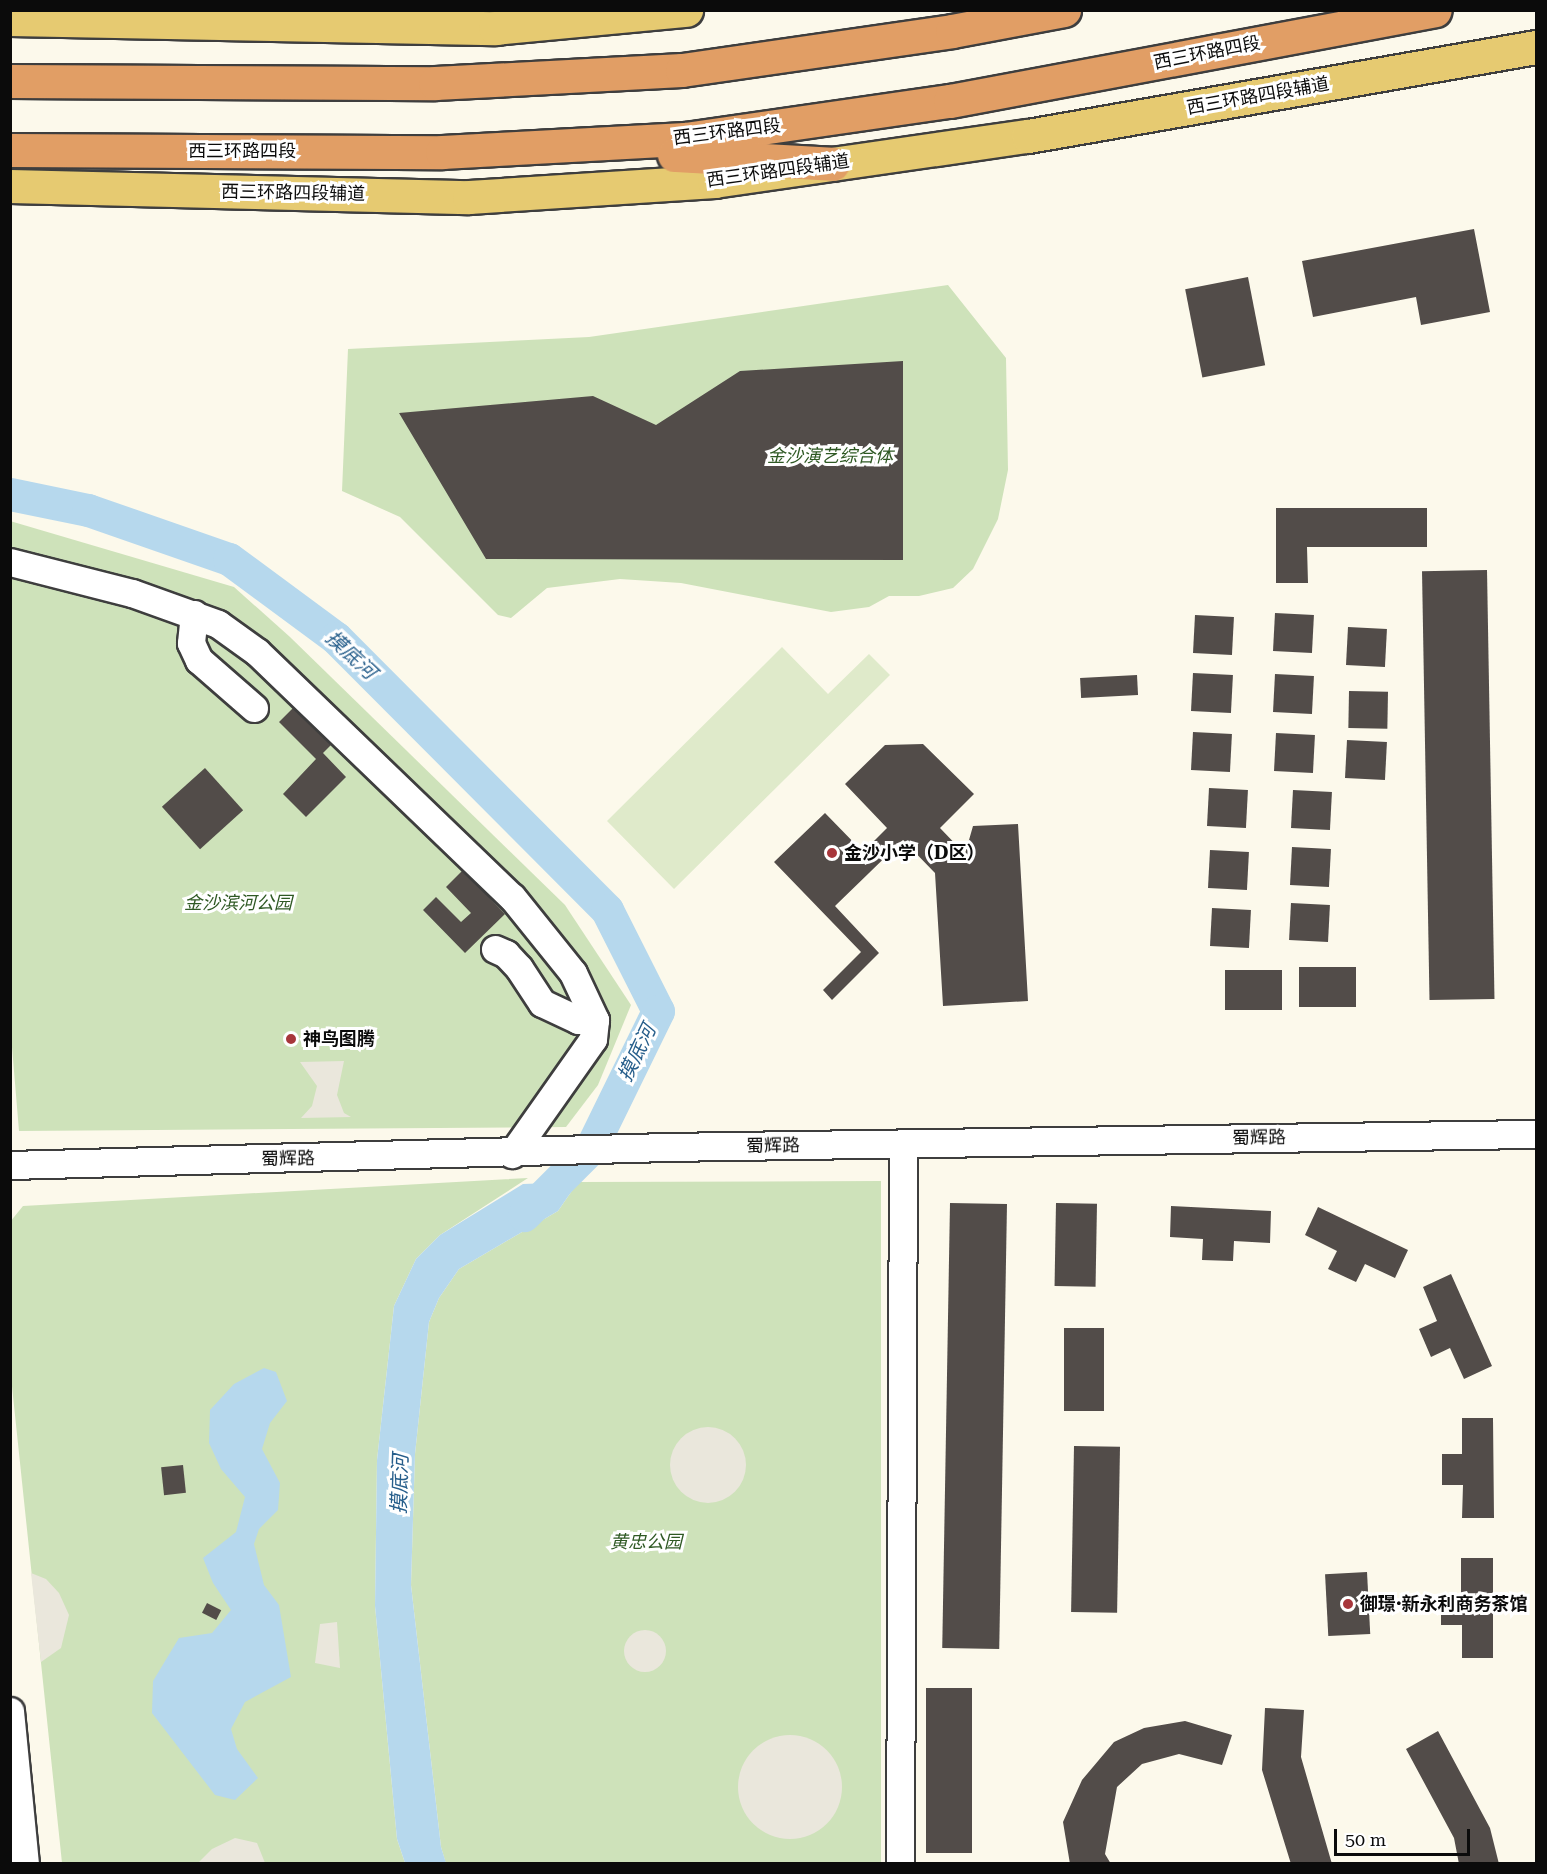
<!DOCTYPE html>
<meta charset="utf-8">
<style>
body{margin:0}
#map{position:relative;width:1547px;height:1874px;overflow:hidden;background:#fcf9eb;font-family:"Roboto Serif","Noto Sans SC",serif}
div>[style]{position:absolute}
[style*='--x']{left:calc(var(--x)*1px);top:calc(var(--y)*1px);width:calc(var(--w)*1px);rotate:calc(var(--a)*1deg)}
.green>*{inset:0;background:#cee2ba}
.pitch>*{inset:0;background:#dfeaca}
.plaza>*{inset:0;background:#eae7dc}
.round{border-radius:50%}
.water>*{inset:0;background:#b6d8ed}
.river>*{height:33px;margin:-16.5px;padding:0 16.5px;transform-origin:16.5px;border-radius:16.5px;background:#b6d8ed}
.building>*{inset:0;background:#524c49;transform-origin:0 0}
.roads{filter:drop-shadow(2px 0 #3e3e3e) drop-shadow(-2px 0 #3e3e3e) drop-shadow(0 2px #3e3e3e) drop-shadow(0 -2px #3e3e3e)}
.minor>*{height:27px;margin:-13.5px;padding:0 13.5px;transform-origin:13.5px;border-radius:13.5px;background:#fff}
.major>*{height:33px;margin:-16.5px;padding:0 16.5px;transform-origin:16.5px;border-radius:16.5px;background:#e6ca71}
.highway>*{height:33px;margin:-16.5px;padding:0 16.5px;transform-origin:16.5px;border-radius:16.5px;background:#e19e65}
.dots>*{width:16px;height:16px;translate:-50% -50%;box-sizing:border-box;border:3px solid #fff;border-radius:50%}
span{translate:-50% -50%;white-space:nowrap;text-align:center;line-height:1.15;-webkit-text-stroke:6px #fff;paint-order:stroke}
.street-label{font-size:18px;color:#0b0b0b}
.park-label{font-size:18px;color:#2f5924;font-style:italic}
.poi-label{font-size:18px;color:#0b0b0b;font-weight:700}
.left{translate:0 -50%;text-align:left}
.water-label{font-size:20px;color:#265e8b;font-style:italic}
.frame{position:absolute;inset:0;border:12px solid #0b0b0b;pointer-events:none}
.scale{position:absolute;left:1334px;top:1829px;width:136px;height:27px;box-sizing:border-box;border:3px solid #0b0b0b;border-top:0;padding-left:8px;font-size:18px;line-height:21px;white-space:nowrap;color:#0b0b0b;-webkit-text-stroke:4px #fff;paint-order:stroke}
</style>
<div id="map">
<div class="green">
<div style="clip-path:polygon(948px 285px,1006px 358px,1008px 470px,998px 519px,973px 569px,953px 588px,919px 596px,889px 596px,869px 607px,831px 612px,681px 583px,620px 579px,547px 588px,511px 618px,498px 615px,400px 517px,342px 491px,348px 349px,589px 337px)"></div>
<div style="clip-path:polygon(10px 521px,234px 587px,290px 637px,565px 905px,631px 1005px,598px 1085px,566px 1127px,19px 1131px,10px 1023px)"></div>
<div style="clip-path:polygon(528px 1178px,440px 1235px,416px 1259px,394px 1306px,377px 1460px,375px 1606px,397px 1839px,405px 1863px,62px 1863px,11px 1377px,10px 1222px,23px 1206px)"></div>
<div style="clip-path:polygon(881px 1181px,881px 1863px,446px 1864px,441px 1847px,411px 1585px,415px 1454px,429px 1322px,439px 1298px,459px 1269px,558px 1211px,578px 1182px)"></div>
</div>
<div class="pitch">
<div style="clip-path:polygon(782px 647px,828px 694px,869px 654px,890px 675px,674px 889px,607px 821px)"></div>
</div>
<div class="plaza">
<div style="clip-path:polygon(344px 1061px,337px 1095px,344px 1113px,351px 1117px,301px 1118px,312px 1106px,317px 1086px,300px 1062px)"></div>
<div class="round" style="left:670px;top:1427px;width:76px;height:76px"></div>
<div style="clip-path:polygon(31px 1573px,46px 1579px,59px 1593px,69px 1615px,61px 1648px,41px 1662px)"></div>
<div style="clip-path:polygon(337px 1622px,340px 1668px,315px 1663px,320px 1624px)"></div>
<div class="round" style="left:624px;top:1630px;width:42px;height:42px"></div>
<div class="round" style="left:738px;top:1735px;width:104px;height:104px"></div>
<div style="clip-path:polygon(235px 1838px,257px 1843px,265px 1863px,198px 1863px,212px 1849px)"></div>
</div>
<div class="water">
<div style="clip-path:polygon(578px 1182px,558px 1211px,459px 1269px,439px 1298px,429px 1322px,415px 1454px,411px 1585px,441px 1847px,446px 1863px,405px 1863px,397px 1839px,375px 1606px,377px 1460px,394px 1306px,416px 1259px,440px 1235px,523px 1184px)"></div>
<div style="clip-path:polygon(264px 1368px,276px 1372px,287px 1401px,270px 1423px,262px 1449px,280px 1483px,278px 1510px,259px 1529px,254px 1544px,264px 1585px,279px 1605px,291px 1677px,245px 1702px,231px 1729px,237px 1749px,258px 1778px,235px 1800px,215px 1795px,152px 1713px,153px 1681px,179px 1638px,212px 1633px,231px 1610px,213px 1583px,203px 1558px,236px 1532px,245px 1497px,221px 1469px,209px 1443px,210px 1410px,234px 1384px)"></div>
</div>
<div class="river">
<div style="--x:10;--y:494;--w:80;--a:11.6"></div>
<div style="--x:88;--y:510;--w:149;--a:19.2"></div>
<div style="--x:229;--y:559;--w:133;--a:36.4"></div>
<div style="--x:336;--y:638;--w:384;--a:45.1"></div>
<div style="--x:607;--y:910;--w:113;--a:63.2"></div>
<div style="--x:658;--y:1011;--w:153;--a:116.1"></div>
<div style="--x:591;--y:1148;--w:95;--a:135"></div>
</div>
<div class="building">
<div style="clip-path:polygon(1474px 229px,1490px 312px,1421px 325px,1416px 297px,1313px 317px,1302px 261px)"></div>
<div style="left:1248px;top:277px;width:90px;height:64px;rotate:79deg"></div>
<div style="clip-path:polygon(903px 361px,903px 560px,486px 559px,399px 413px,593px 396px,656px 425px,740px 371px)"></div>
<div style="clip-path:polygon(1276px 508px,1427px 508px,1427px 547px,1307px 547px,1308px 583px,1276px 583px)"></div>
<div style="left:1487px;top:570px;width:429px;height:65px;rotate:89deg"></div>
<div style="left:1275px;top:613px;width:39px;height:38px;rotate:3deg"></div>
<div style="left:1195px;top:615px;width:39px;height:38px;rotate:3deg"></div>
<div style="left:1348px;top:627px;width:39px;height:38px;rotate:3deg"></div>
<div style="left:1193px;top:673px;width:40px;height:38px;rotate:3deg"></div>
<div style="left:1275px;top:674px;width:39px;height:38px;rotate:3deg"></div>
<div style="left:1137px;top:675px;width:20px;height:57px;rotate:87deg"></div>
<div style="left:1349px;top:691px;width:39px;height:37px;rotate:1deg"></div>
<div style="clip-path:polygon(293px 708px,331px 745px,323px 753px,346px 777px,306px 817px,283px 794px,316px 759px,279px 722px)"></div>
<div style="left:1193px;top:732px;width:39px;height:38px;rotate:3deg"></div>
<div style="left:1276px;top:733px;width:39px;height:38px;rotate:3deg"></div>
<div style="left:1347px;top:740px;width:40px;height:38px;rotate:3deg"></div>
<div style="clip-path:polygon(923px 744px,974px 794px,940px 828px,965px 854px,973px 826px,1018px 824px,1028px 1001px,943px 1006px,935px 873px,903px 840px,835px 906px,879px 953px,832px 1000px,823px 990px,861px 952px,774px 862px,825px 813px,863px 852px,887px 828px,845px 784px,885px 745px)"></div>
<div style="left:205px;top:768px;width:57px;height:58px;rotate:48deg"></div>
<div style="left:1209px;top:788px;width:39px;height:38px;rotate:3deg"></div>
<div style="left:1293px;top:790px;width:39px;height:38px;rotate:3deg"></div>
<div style="left:1292px;top:847px;width:39px;height:38px;rotate:3deg"></div>
<div style="left:1210px;top:850px;width:39px;height:38px;rotate:3deg"></div>
<div style="clip-path:polygon(463px 870px,505px 914px,465px 953px,423px 910px,436px 897px,461px 922px,471px 913px,446px 887px)"></div>
<div style="left:1291px;top:903px;width:39px;height:37px;rotate:3deg"></div>
<div style="left:1212px;top:908px;width:39px;height:38px;rotate:3deg"></div>
<div style="left:1299px;top:967px;width:57px;height:40px"></div>
<div style="left:1225px;top:970px;width:57px;height:40px"></div>
<div style="left:950px;top:1203px;width:57px;height:445px;rotate:1deg"></div>
<div style="left:1056px;top:1203px;width:41px;height:83px;rotate:1deg"></div>
<div style="clip-path:polygon(1171px 1206px,1271px 1211px,1270px 1243px,1234px 1241px,1233px 1261px,1202px 1260px,1203px 1239px,1170px 1237px)"></div>
<div style="clip-path:polygon(1318px 1207px,1408px 1250px,1395px 1278px,1365px 1264px,1356px 1282px,1328px 1269px,1337px 1251px,1305px 1235px)"></div>
<div style="clip-path:polygon(1451px 1274px,1492px 1366px,1464px 1379px,1450px 1348px,1431px 1357px,1419px 1329px,1437px 1321px,1423px 1287px)"></div>
<div style="left:1064px;top:1328px;width:40px;height:83px"></div>
<div style="clip-path:polygon(1462px 1418px,1493px 1418px,1494px 1518px,1462px 1518px,1463px 1485px,1442px 1485px,1442px 1454px,1462px 1454px)"></div>
<div style="left:1074px;top:1446px;width:46px;height:166px;rotate:1deg"></div>
<div style="left:183px;top:1465px;width:28px;height:22px;rotate:84deg"></div>
<div style="clip-path:polygon(1461px 1558px,1493px 1558px,1493px 1658px,1462px 1658px,1462px 1625px,1441px 1625px,1441px 1594px,1461px 1594px)"></div>
<div style="left:1367px;top:1572px;width:62px;height:42px;rotate:87deg"></div>
<div style="left:207px;top:1603px;width:16px;height:11px;rotate:27deg"></div>
<div style="left:926px;top:1688px;width:46px;height:165px"></div>
<div style="clip-path:polygon(1265px 1708px,1304px 1710px,1301px 1757px,1332px 1864px,1291px 1864px,1262px 1770px)"></div>
<div style="clip-path:polygon(1185px 1721px,1232px 1735px,1222px 1765px,1179px 1754px,1142px 1764px,1117px 1787px,1105px 1854px,1111px 1864px,1070px 1864px,1063px 1822px,1082px 1780px,1114px 1742px,1144px 1728px)"></div>
<div style="clip-path:polygon(1438px 1731px,1490px 1828px,1499px 1864px,1459px 1864px,1454px 1838px,1406px 1749px)"></div>
</div>
<div class="roads">
<div class="minor">
<div style="--x:10;--y:562;--w:126;--a:14.3"></div>
<div style="--x:132;--y:593;--w:91;--a:19.8"></div>
<div style="--x:218;--y:624;--w:48;--a:35.7"></div>
<div style="--x:257;--y:652;--w:354;--a:43.9"></div>
<div style="--x:512;--y:897;--w:97;--a:51.2"></div>
<div style="--x:573;--y:973;--w:52;--a:64.9"></div>
<div style="--x:595;--y:1020;--w:19;--a:96"></div>
<div style="--x:593;--y:1039;--w:141;--a:125.2"></div>
<div style="--x:194;--y:614;--w:29;--a:96"></div>
<div style="--x:191;--y:643;--w:19;--a:65"></div>
<div style="--x:199;--y:660;--w:73;--a:41.1"></div>
<div style="--x:495;--y:949;--w:12;--a:24"></div>
<div style="--x:506;--y:954;--w:19;--a:47"></div>
<div style="--x:519;--y:968;--w:42;--a:56.7"></div>
<div style="--x:542;--y:1003;--w:40;--a:25"></div>
<div style="--x:578;--y:1020;--w:17;--a:0"></div>
<div style="--x:10;--y:1165;--w:655;--a:-1.57"></div>
<div style="--x:665;--y:1147;--w:871;--a:-0.86"></div>
<div style="--x:10;--y:1711;--w:154;--a:84.4"></div>
<div style="--x:900;--y:1864;--w:721;--a:-89.76"></div>
</div>
<div class="major">
<div style="--x:10;--y:19;--w:485;--a:1.1"></div>
<div style="--x:495;--y:28;--w:192;--a:-5.4"></div>
<div style="--x:10;--y:186;--w:459;--a:1.4"></div>
<div style="--x:469;--y:197;--w:246;--a:-3.7"></div>
<div style="--x:714;--y:181;--w:317;--a:-8.2"></div>
<div style="--x:1028;--y:136;--w:516;--a:-9.94"></div>
</div>
<div class="highway">
<div style="--x:10;--y:81;--w:425;--a:0.3"></div>
<div style="--x:435;--y:83;--w:247;--a:-3"></div>
<div style="--x:682;--y:70;--w:273;--a:-8.2"></div>
<div style="--x:952;--y:31;--w:114;--a:-10.6"></div>
<div style="--x:10;--y:150;--w:432;--a:0.3"></div>
<div style="--x:442;--y:152;--w:243;--a:-3.1"></div>
<div style="--x:685;--y:139;--w:268;--a:-8.2"></div>
<div style="--x:950;--y:101;--w:493;--a:-10.6"></div>
<div style="--x:674;--y:155;--w:159;--a:3.2"></div>
</div>
</div>
<div class="dots">
<div style="left:832px;top:853px;background:#a7363b"></div>
<div style="left:291px;top:1039px;background:#a7363b"></div>
<div style="left:1348px;top:1604px;background:#a7363b"></div>
</div>
<div class="street-label">
<span style="left:1207px;top:53px;rotate:-11deg">西三环路四段</span>
<span style="left:1258px;top:96px;rotate:-10deg">西三环路四段辅道</span>
<span style="left:727px;top:132px;rotate:-7deg">西三环路四段</span>
<span style="left:242px;top:151px">西三环路四段</span>
<span style="left:778px;top:171px;rotate:-8deg">西三环路四段辅道</span>
<span style="left:293px;top:193px;rotate:1deg">西三环路四段辅道</span>
<span style="left:1259px;top:1138px;rotate:-1deg">蜀辉路</span>
<span style="left:773px;top:1146px;rotate:-1deg">蜀辉路</span>
<span style="left:288px;top:1159px;rotate:-1deg">蜀辉路</span>
</div>
<div class="park-label">
<span style="left:830px;top:456px">金沙演艺综合体</span>
<span style="left:238px;top:903px">金沙滨河公园</span>
<span style="left:646px;top:1542px">黄忠公园</span>
</div>
<div class="poi-label">
<span class="left" style="left:844px;top:853px">金沙小学（D区）</span>
<span class="left" style="left:303px;top:1039px">神鸟图腾</span>
<span class="left" style="left:1360px;top:1604px">御璟·新永利商务茶馆</span>
</div>
<div class="water-label">
<span style="left:351px;top:655px;rotate:43deg">摸底河</span>
<span style="left:637px;top:1053px;rotate:-64deg">摸底河</span>
<span style="left:400px;top:1484px;rotate:-88deg">摸底河</span>
</div>
<div class="frame"></div>
<div class="scale">50 m</div>
</div>
